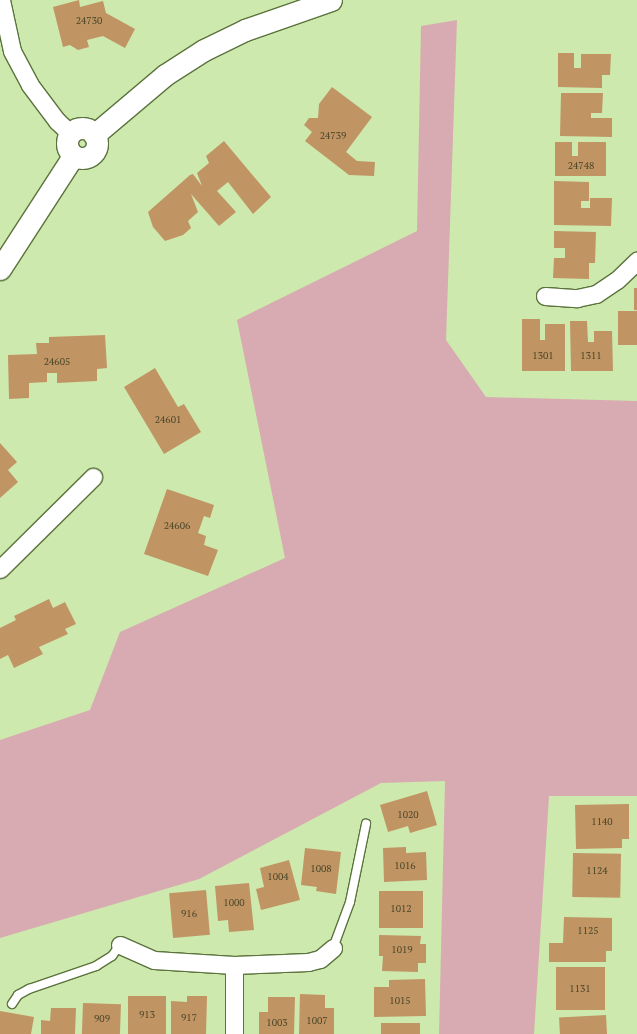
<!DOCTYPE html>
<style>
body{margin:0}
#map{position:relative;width:637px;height:1034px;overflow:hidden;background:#cde9ad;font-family:"PT Serif",serif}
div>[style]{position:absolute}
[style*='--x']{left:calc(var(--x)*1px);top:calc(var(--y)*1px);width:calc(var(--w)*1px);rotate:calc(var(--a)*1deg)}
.green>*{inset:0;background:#d8aab1}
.building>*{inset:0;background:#c19464;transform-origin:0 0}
.roads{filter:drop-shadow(1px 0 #5b733c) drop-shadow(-1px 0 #5b733c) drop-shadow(0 1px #5b733c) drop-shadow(0 -1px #5b733c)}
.service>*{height:8px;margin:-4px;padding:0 4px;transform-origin:4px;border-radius:4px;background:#fff}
.minor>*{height:17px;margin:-8.5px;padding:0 8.5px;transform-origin:8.5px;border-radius:8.5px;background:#fff}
.tertiary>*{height:21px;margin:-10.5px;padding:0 10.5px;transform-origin:10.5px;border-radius:10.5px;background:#fff}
.tertiary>.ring{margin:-10.5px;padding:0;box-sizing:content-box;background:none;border:21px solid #fff;border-radius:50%}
span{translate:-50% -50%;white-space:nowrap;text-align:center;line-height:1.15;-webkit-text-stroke:3.5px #cde9ad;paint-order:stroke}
.number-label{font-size:10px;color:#4a4629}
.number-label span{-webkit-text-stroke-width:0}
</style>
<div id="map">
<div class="green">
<div style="clip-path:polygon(457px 20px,446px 340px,486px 397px,637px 401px,637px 796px,549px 796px,534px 1034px,439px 1034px,445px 781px,381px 783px,199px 879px,0 938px,0 740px,90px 710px,120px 632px,285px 558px,237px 320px,417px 231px,421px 26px)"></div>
</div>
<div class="building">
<div style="clip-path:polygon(79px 0,80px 7px,103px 1px,106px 13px,135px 29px,125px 48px,103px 36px,87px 40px,89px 47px,78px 50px,70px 45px,63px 47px,53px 7px)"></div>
<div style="clip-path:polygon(558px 53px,574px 53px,574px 68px,581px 68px,581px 54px,611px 54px,610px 75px,602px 75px,602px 88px,558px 87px)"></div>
<div style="clip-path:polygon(332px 87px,372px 117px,346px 152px,357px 161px,375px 162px,374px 176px,349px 175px,305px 141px,312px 132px,304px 125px,309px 118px,318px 118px,319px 104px)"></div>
<div style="clip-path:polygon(561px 93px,603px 93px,602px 113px,591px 113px,591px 118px,612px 118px,612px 137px,560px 136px)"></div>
<div style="clip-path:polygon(224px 141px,271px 197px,253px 214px,228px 182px,217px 191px,236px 212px,219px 226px,191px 194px,198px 212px,188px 221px,191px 228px,183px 235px,165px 241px,153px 227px,148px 212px,190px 175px,193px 174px,202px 186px,197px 173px,209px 163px,206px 156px)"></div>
<div style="clip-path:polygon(555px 142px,572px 142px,572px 156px,578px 156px,578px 142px,606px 142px,606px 176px,555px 176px)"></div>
<div style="clip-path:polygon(554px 181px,589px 182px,589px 201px,581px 201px,581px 208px,590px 208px,590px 198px,612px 198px,611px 226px,554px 225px)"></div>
<div style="clip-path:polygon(554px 231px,596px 232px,595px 263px,589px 263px,589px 279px,553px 278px,554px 258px,565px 258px,565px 248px,554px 248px)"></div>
<div style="left:634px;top:288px;width:3px;height:22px"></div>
<div style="left:637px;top:311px;width:34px;height:19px;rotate:90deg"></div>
<div style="clip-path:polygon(522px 319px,540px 319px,540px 340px,545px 340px,545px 324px,565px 324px,565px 371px,522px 371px)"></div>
<div style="clip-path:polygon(570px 321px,587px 321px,588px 342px,594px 342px,594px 331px,612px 331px,613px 371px,571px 371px)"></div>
<div style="clip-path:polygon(105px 335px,107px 368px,97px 369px,97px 381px,57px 383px,57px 373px,47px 373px,47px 382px,29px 383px,29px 398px,9px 399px,8px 355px,37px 354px,36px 343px,49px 343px,49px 337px)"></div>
<div style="clip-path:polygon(155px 368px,178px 407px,184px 404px,201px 432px,164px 454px,124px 387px)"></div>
<div style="clip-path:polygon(0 443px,17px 462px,8px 470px,18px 482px,0 498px)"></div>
<div style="clip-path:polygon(167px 489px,214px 505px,210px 518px,204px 516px,198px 533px,206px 536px,204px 545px,218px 550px,208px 576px,144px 554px)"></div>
<div style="clip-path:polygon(49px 599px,53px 608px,65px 602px,76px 624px,65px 629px,68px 634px,39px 647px,43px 654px,14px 668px,8px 655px,0 659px,0 628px,16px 620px,14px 616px)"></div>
<div style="clip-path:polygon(427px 791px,437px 825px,410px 833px,408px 826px,388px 832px,380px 805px)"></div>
<div style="clip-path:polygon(629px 804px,629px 839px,622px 839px,622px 848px,576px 849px,575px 805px)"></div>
<div style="clip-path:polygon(406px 847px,406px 853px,426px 852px,427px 880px,384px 882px,383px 848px)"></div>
<div style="clip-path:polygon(305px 848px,341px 852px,336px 894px,316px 891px,317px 887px,301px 885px)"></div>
<div style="left:573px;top:853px;width:48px;height:44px;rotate:1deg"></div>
<div style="clip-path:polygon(289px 860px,300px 900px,261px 910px,256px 889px,264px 887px,260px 868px)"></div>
<div style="clip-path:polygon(249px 883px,254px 930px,229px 932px,228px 920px,218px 921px,215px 886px)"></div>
<div style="left:206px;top:890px;width:45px;height:37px;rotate:85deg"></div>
<div style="left:379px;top:891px;width:44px;height:37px"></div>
<div style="clip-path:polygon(564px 917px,612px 918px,612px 951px,606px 951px,606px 962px,549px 962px,549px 943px,563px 943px)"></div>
<div style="clip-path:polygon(379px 935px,421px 936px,420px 944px,426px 944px,426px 963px,418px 963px,418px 972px,382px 971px,383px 956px,379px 956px)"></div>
<div style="left:556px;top:967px;width:49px;height:43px"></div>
<div style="clip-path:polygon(425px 979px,426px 1016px,374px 1017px,374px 987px,389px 987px,389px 980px)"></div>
<div style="clip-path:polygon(300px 994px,325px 995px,325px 1008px,334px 1008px,334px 1034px,299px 1034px)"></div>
<div style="left:128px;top:996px;width:38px;height:38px"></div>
<div style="clip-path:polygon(187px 996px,207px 996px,206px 1034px,171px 1034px,171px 1001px,187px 1002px)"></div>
<div style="clip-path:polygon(268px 997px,295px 997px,294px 1034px,259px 1034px,259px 1012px,268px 1012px)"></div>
<div style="left:83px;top:1003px;width:38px;height:31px;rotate:2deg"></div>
<div style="clip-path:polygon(51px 1008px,76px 1008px,75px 1034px,41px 1034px,41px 1020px,50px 1021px)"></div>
<div style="clip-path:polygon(0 1011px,34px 1017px,31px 1034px,0 1034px)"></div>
<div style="left:606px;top:1015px;width:19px;height:47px;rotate:87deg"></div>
<div style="left:420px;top:1023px;width:11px;height:39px;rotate:90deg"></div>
</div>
<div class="roads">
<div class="service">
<div style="--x:333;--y:948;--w:49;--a:-69.7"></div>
<div style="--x:350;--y:902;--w:80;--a:-78.4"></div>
<div style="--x:12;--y:1004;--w:11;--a:-56"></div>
<div style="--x:18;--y:995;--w:13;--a:-29"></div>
<div style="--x:29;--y:989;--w:71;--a:-18.9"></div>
<div style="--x:96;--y:966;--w:19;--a:-32"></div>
<div style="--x:112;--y:956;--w:14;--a:-54"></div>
</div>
<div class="minor">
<div style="--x:1;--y:0;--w:52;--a:77.8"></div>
<div style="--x:12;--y:51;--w:38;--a:62"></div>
<div style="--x:30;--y:85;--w:45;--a:53.1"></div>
<div style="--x:57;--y:121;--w:18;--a:43"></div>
<div style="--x:545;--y:296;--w:32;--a:4"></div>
<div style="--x:577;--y:298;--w:19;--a:-12"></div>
<div style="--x:596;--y:294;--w:25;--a:-34"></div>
<div style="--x:617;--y:280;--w:28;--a:-44"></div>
<div style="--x:0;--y:569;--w:131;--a:-44.7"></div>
<div style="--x:120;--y:945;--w:37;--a:24"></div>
<div style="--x:154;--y:960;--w:80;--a:3.6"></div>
<div style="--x:234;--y:965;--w:74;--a:-2.3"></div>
<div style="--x:308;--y:962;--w:12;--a:-14"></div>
<div style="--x:320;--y:959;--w:17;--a:-40"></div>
<div style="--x:234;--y:1034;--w:69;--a:-90"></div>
</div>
<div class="tertiary">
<div class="ring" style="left:67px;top:128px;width:9px;height:9px"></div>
<div style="--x:94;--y:135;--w:93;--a:-40.2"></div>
<div style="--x:165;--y:75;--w:46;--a:-32.7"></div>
<div style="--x:204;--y:50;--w:46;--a:-26"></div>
<div style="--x:245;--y:30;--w:91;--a:-19.2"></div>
<div style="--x:0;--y:269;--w:135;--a:-57.1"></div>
</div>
</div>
<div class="number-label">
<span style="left:89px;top:21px">24730</span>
<span style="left:333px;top:136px">24739</span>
<span style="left:581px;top:166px">24748</span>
<span style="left:543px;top:356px">1301</span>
<span style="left:591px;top:356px">1311</span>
<span style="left:57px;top:362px">24605</span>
<span style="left:168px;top:420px">24601</span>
<span style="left:177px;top:526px">24606</span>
<span style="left:408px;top:815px">1020</span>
<span style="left:602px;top:822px">1140</span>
<span style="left:405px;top:866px">1016</span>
<span style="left:321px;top:869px">1008</span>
<span style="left:597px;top:871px">1124</span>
<span style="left:278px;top:877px">1004</span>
<span style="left:234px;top:903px">1000</span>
<span style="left:401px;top:909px">1012</span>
<span style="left:189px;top:914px">916</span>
<span style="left:588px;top:931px">1125</span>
<span style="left:402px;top:950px">1019</span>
<span style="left:580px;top:989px">1131</span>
<span style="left:400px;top:1001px">1015</span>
<span style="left:147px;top:1015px">913</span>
<span style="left:189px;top:1018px">917</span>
<span style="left:102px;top:1019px">909</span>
<span style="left:317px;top:1021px">1007</span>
<span style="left:277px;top:1023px">1003</span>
</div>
</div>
